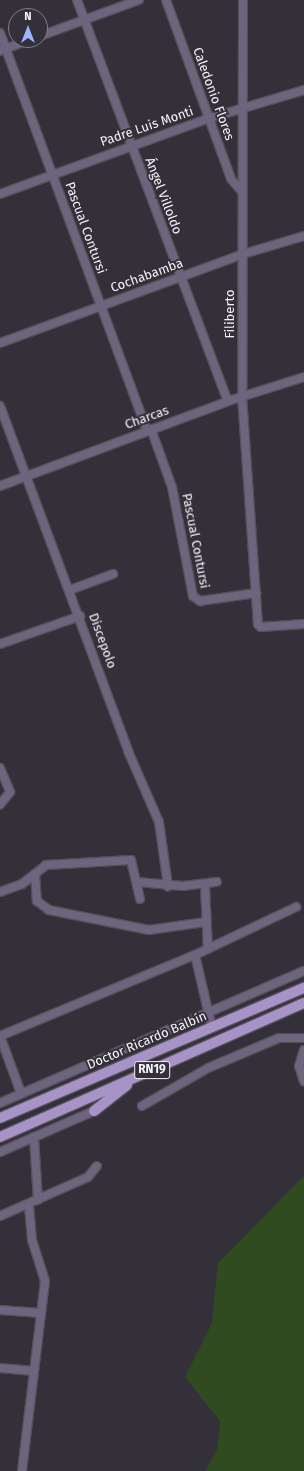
<!DOCTYPE html>
<meta charset="utf-8">
<style>
body{margin:0}
#map{position:relative;width:304px;height:1471px;overflow:hidden;background:#343039;font-family:"Fira Sans",sans-serif}
div>[style]{position:absolute}
[style*='--x']{left:calc(var(--x)*1px);top:calc(var(--y)*1px);width:calc(var(--w)*1px);rotate:calc(var(--a)*1deg)}
.green>*{inset:0;background:#314b21}
.roads{filter:drop-shadow(1px 0 #534f58) drop-shadow(-1px 0 #534f58) drop-shadow(0 1px #534f58) drop-shadow(0 -1px #534f58)}
.minor>*{height:8px;margin:-4px;padding:0 4px;transform-origin:4px;border-radius:4px;background:#6d647d}
.primary>*{height:10px;margin:-5px;padding:0 5px;transform-origin:5px;border-radius:5px;background:#a793c7}
span{translate:-50% -50%;white-space:nowrap;text-align:center;line-height:1.15;-webkit-text-stroke:4px #343039;paint-order:stroke}
.shield-label span{padding:1px 3px;background:#343039;border:1px solid;border-radius:3px;-webkit-text-stroke-width:0}
.shield-label{font-size:12px;color:#f5f2f9;font-weight:700}
.street-label{font-size:13px;color:#f5f2f9}
.north{position:absolute;left:8px;top:8px;width:40px;height:40px;box-sizing:border-box;background:#343039;border:1px solid #817e86;border-radius:50%;rotate:0deg;font-size:11px;font-weight:700;line-height:16px;text-align:center;color:#f5f2f9}
.north::after{content:'';display:block;margin:auto;width:14px;height:18px;background:#9eb4fd;clip-path:polygon(50% 0,100% 100%,50% 72%,0 100%)}
</style>
<div id="map">
<div class="green">
<div style="clip-path:polygon(304px 1176px,304px 1471px,205px 1471px,217px 1450px,220px 1421px,185px 1377px,212px 1323px,218px 1263px)"></div>
</div>
<div class="roads">
<div class="minor">
<div style="--x:77;--y:0;--w:428;--a:69.4"></div>
<div style="--x:166;--y:0;--w:190;--a:70"></div>
<div style="--x:231;--y:179;--w:18;--a:49"></div>
<div style="--x:243;--y:0;--w:396;--a:90.1"></div>
<div style="--x:242;--y:396;--w:229;--a:86"></div>
<div style="--x:258;--y:624;--w:4;--a:45"></div>
<div style="--x:261;--y:627;--w:43;--a:-4"></div>
<div style="--x:0;--y:33;--w:424;--a:69.7"></div>
<div style="--x:40;--y:36;--w:105;--a:-20"></div>
<div style="--x:0;--y:51;--w:31;--a:-21"></div>
<div style="--x:0;--y:194;--w:223;--a:-19.9"></div>
<div style="--x:210;--y:118;--w:98;--a:-16.6"></div>
<div style="--x:0;--y:343;--w:259;--a:-20.1"></div>
<div style="--x:243;--y:254;--w:64;--a:-16.4"></div>
<div style="--x:0;--y:406;--w:368;--a:69.6"></div>
<div style="--x:128;--y:751;--w:77;--a:66.4"></div>
<div style="--x:159;--y:822;--w:65;--a:82"></div>
<div style="--x:151;--y:429;--w:62;--a:70.1"></div>
<div style="--x:172;--y:487;--w:111;--a:79.1"></div>
<div style="--x:193;--y:596;--w:9;--a:36"></div>
<div style="--x:200;--y:601;--w:57;--a:-8.1"></div>
<div style="--x:0;--y:486;--w:243;--a:-20.4"></div>
<div style="--x:228;--y:401;--w:80;--a:-17.5"></div>
<div style="--x:70;--y:590;--w:46;--a:-20.4"></div>
<div style="--x:0;--y:644;--w:85;--a:-19.3"></div>
<div style="--x:0;--y:768;--w:26;--a:67"></div>
<div style="--x:10;--y:792;--w:16;--a:128"></div>
<div style="--x:35;--y:874;--w:27;--a:86"></div>
<div style="--x:37;--y:901;--w:15;--a:37"></div>
<div style="--x:49;--y:910;--w:102;--a:11.3"></div>
<div style="--x:149;--y:930;--w:57;--a:-8.1"></div>
<div style="--x:137;--y:882;--w:46;--a:5"></div>
<div style="--x:183;--y:886;--w:34;--a:-7"></div>
<div style="--x:205;--y:886;--w:63;--a:87.3"></div>
<div style="--x:0;--y:892;--w:23;--a:-20"></div>
<div style="--x:22;--y:884;--w:31;--a:-38"></div>
<div style="--x:46;--y:865;--w:85;--a:-3.4"></div>
<div style="--x:131;--y:860;--w:40;--a:77"></div>
<div style="--x:195;--y:955;--w:75;--a:76.9"></div>
<div style="--x:0;--y:1036;--w:211;--a:-22.6"></div>
<div style="--x:195;--y:955;--w:112;--a:-25.4"></div>
<div style="--x:0;--y:1036;--w:61;--a:69.8"></div>
<div style="--x:304;--y:1050;--w:17;--a:107"></div>
<div style="--x:299;--y:1066;--w:16;--a:72"></div>
<div style="--x:0;--y:1103;--w:331;--a:-23.5"></div>
<div style="--x:142;--y:1106;--w:76;--a:-29.9"></div>
<div style="--x:208;--y:1068;--w:77;--a:-22.9"></div>
<div style="--x:279;--y:1038;--w:25;--a:0"></div>
<div style="--x:34;--y:1137;--w:63;--a:86.4"></div>
<div style="--x:0;--y:1152;--w:103;--a:-23.6"></div>
<div style="--x:0;--y:1216;--w:96;--a:-23.9"></div>
<div style="--x:88;--y:1177;--w:14;--a:-51"></div>
<div style="--x:0;--y:1310;--w:41;--a:4.2"></div>
<div style="--x:0;--y:1368;--w:34;--a:5"></div>
<div style="--x:22;--y:1471;--w:191;--a:-83.1"></div>
<div style="--x:45;--y:1281;--w:43;--a:-107.6"></div>
<div style="--x:32;--y:1240;--w:36;--a:-95"></div>
</div>
<div class="primary">
<div style="--x:94;--y:1111;--w:42;--a:-38.2"></div>
<div style="--x:0;--y:1118;--w:331;--a:-23.2"></div>
<div style="--x:0;--y:1137;--w:332;--a:-23.8"></div>
</div>
</div>
<div class="shield-label">
<span style="left:152px;top:1070px">RN19</span>
</div>
<div class="street-label">
<span style="left:213px;top:94px;rotate:70deg">Caledonio Flores</span>
<span style="left:147px;top:127px;rotate:-19deg">Padre Luis Monti</span>
<span style="left:163px;top:196px;rotate:69deg">Ángel Villoldo</span>
<span style="left:85px;top:228px;rotate:70deg">Pascual Contursi</span>
<span style="left:147px;top:276px;rotate:-20deg">Cochabamba</span>
<span style="left:230px;top:314px;rotate:-90deg">Filiberto</span>
<span style="left:147px;top:418px;rotate:-20deg">Charcas</span>
<span style="left:195px;top:541px;rotate:79deg">Pascual Contursi</span>
<span style="left:102px;top:641px;rotate:70deg">Discepolo</span>
<span style="left:147px;top:1041px;rotate:-23deg">Doctor Ricardo Balbín</span>
</div>
<div class="north">N</div>
</div>
